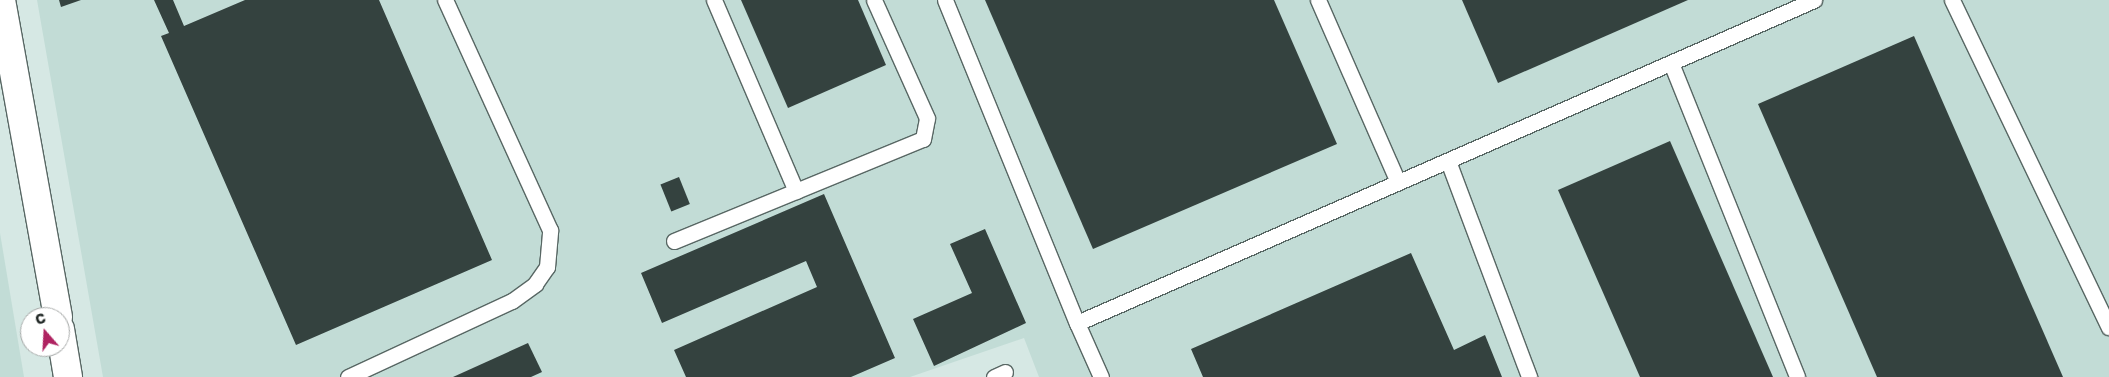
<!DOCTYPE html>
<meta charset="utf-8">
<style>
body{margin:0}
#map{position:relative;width:2109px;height:377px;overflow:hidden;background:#d6e8e4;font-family:"Golos Text",sans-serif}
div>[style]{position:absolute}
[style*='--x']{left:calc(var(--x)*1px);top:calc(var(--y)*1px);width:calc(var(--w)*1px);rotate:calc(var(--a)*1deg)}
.built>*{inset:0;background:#c2dcd6}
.building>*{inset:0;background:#34423f;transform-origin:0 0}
.roads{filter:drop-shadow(1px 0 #586764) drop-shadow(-1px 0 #586764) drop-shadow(0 1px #586764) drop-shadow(0 -1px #586764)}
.lane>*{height:15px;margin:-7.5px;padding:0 7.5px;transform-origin:7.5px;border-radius:7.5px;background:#fff}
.street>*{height:28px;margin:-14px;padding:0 14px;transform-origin:14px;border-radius:14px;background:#fff}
span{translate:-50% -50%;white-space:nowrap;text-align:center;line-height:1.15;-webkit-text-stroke:5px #fff;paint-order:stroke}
.north{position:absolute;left:20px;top:307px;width:50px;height:50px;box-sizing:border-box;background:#fff;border:1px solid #a6a9a8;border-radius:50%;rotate:341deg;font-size:14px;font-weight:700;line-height:20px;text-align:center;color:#202725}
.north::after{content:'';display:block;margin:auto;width:18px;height:22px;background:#af2361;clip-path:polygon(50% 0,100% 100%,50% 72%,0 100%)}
</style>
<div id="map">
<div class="built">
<div style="clip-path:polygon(37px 0,2109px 0,2109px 377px,1039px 377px,1024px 338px,910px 377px,103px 377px)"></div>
<div style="clip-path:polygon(0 233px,24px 377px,0 377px)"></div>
</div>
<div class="building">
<div style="clip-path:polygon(59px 0,81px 0,61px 7px)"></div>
<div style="clip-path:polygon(154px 0,173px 0,184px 26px,245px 0,379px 0,492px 260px,296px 345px,161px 36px,169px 33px)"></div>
<div style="clip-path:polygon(741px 0,858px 0,886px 65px,788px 108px)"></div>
<div style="clip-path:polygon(985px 0,1274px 0,1337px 144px,1093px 249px)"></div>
<div style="clip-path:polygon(1462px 0,1688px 0,1498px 83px)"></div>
<div style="clip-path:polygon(1914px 36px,2063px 377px,1877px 377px,1758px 104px)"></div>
<div style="clip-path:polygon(1670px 141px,1773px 377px,1640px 377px,1558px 190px)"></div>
<div style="left:679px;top:177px;width:29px;height:20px;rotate:68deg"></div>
<div style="clip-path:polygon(824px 194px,895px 358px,851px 377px,686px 377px,674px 350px,817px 287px,806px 261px,662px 323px,641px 273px)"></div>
<div style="clip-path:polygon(985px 229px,1026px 323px,934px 366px,913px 319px,972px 293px,950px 244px)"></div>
<div style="clip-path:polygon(1411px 253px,1454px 350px,1485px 335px,1502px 377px,1203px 377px,1191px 349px)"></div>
<div style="clip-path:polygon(528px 343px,542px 372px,531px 377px,453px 377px)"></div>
</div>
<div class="roads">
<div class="lane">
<div style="--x:714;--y:0;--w:208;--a:66.8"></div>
<div style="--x:945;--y:0;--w:349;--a:67.8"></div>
<div style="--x:1318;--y:0;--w:199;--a:66.3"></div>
<div style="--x:1952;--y:0;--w:363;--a:64.4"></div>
<div style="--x:1671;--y:63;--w:338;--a:68.1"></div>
<div style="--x:1448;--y:161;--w:231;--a:69.4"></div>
<div style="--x:674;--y:241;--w:269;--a:-22.3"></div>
<div style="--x:923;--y:139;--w:21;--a:-79"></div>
<div style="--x:927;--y:118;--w:129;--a:-114.2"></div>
<div style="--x:348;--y:377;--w:181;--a:-24.9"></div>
<div style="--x:512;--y:301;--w:29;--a:-36"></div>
<div style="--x:535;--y:284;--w:21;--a:-55"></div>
<div style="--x:547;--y:267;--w:37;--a:-85"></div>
<div style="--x:550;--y:230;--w:253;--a:-114.5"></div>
<div style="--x:994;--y:377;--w:12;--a:-24"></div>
<div style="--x:1101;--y:377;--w:59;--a:-114"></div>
<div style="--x:1077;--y:323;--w:805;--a:-23.67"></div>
</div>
<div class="street">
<div style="--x:1;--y:0;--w:322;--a:79.8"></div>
<div style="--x:60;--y:329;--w:49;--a:80.5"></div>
</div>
</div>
<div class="north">С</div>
</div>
